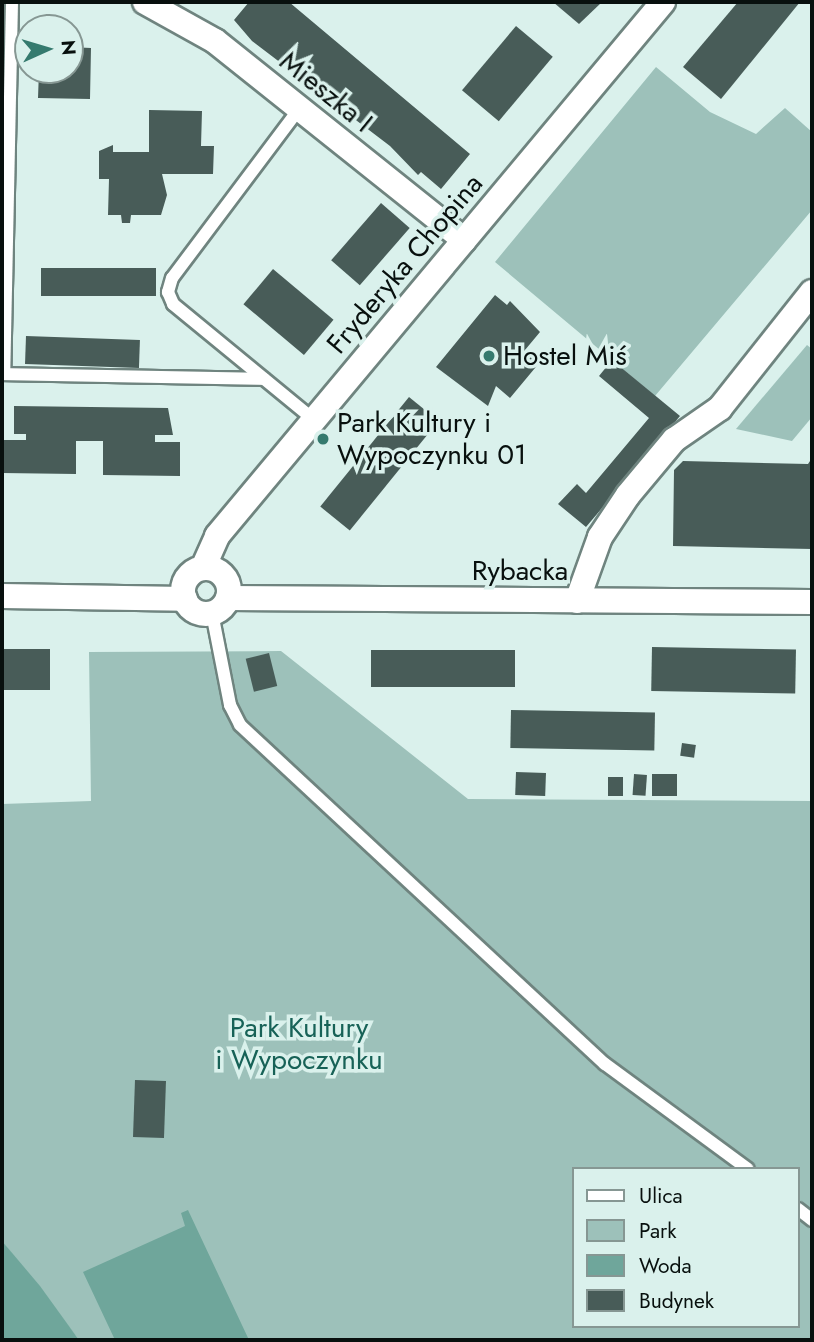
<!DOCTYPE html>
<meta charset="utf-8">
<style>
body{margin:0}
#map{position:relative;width:814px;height:1342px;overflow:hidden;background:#daf1ec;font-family:Jost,sans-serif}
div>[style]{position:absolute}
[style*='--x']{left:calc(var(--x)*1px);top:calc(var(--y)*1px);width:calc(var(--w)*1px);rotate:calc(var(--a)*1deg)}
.green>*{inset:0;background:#9dc1ba}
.water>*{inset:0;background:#6fa69b}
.building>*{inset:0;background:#485c58;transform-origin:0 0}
.roads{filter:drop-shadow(2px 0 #6f847f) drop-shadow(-2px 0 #6f847f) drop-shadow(0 2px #6f847f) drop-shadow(0 -2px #6f847f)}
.service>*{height:12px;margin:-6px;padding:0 6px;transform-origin:6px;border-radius:6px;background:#fff}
.minor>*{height:24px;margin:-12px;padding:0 12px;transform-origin:12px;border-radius:12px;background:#fff}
.minor>.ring{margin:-12px;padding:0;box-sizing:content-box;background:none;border:24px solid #fff;border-radius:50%}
.dots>*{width:19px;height:19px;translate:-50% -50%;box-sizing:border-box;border:4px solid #daf1ec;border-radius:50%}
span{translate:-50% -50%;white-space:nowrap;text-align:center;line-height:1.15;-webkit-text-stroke:7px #daf1ec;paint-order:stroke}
.street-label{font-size:28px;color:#08100e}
.poi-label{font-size:28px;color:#08100e}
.left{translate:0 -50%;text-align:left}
.park-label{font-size:28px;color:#176257}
.frame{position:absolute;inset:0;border:4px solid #08100e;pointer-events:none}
.legend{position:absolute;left:572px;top:1167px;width:228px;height:161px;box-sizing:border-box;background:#daf1ec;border:2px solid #869793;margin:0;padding:9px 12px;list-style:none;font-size:21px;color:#08100e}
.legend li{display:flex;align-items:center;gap:14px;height:35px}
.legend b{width:35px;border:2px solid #869793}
.north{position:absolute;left:14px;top:14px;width:70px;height:70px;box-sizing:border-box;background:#daf1ec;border:2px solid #869793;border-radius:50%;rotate:86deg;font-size:19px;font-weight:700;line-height:28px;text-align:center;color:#08100e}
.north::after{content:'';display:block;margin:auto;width:24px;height:32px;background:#357a6e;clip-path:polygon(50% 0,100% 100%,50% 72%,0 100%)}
</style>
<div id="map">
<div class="green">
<div style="clip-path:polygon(656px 67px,710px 112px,756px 134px,785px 108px,812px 132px,812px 210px,655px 396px,495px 262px)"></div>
<div style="clip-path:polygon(807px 345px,812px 349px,812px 417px,792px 441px,736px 429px)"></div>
<div style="clip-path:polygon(evenodd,281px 651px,468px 799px,812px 801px,812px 1340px,79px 1340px,2px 1241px,2px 804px,91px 801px,89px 652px,281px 651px,574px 1169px,798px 1169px,798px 1326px,574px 1326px,574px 1169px)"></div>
</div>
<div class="water">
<div style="clip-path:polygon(188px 1210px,249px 1340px,115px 1340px,83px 1272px,185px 1226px,181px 1213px)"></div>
<div style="clip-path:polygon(2px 1241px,40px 1286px,79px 1340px,2px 1340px)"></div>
</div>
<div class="building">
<div style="clip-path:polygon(249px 2px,289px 2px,470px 154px,441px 189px,421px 172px,418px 175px,390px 146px,252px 41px,234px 20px)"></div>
<div style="clip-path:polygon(553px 2px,602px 2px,579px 24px)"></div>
<div style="clip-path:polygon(738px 2px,800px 2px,721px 99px,683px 67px)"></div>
<div style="left:516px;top:26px;width:48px;height:84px;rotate:40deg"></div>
<div style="clip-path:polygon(70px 47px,91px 48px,90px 99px,38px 98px,39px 70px,70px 70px)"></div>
<div style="clip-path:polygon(149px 110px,202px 111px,201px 146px,214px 146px,213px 174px,162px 174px,167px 195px,161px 215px,131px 215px,130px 223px,122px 223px,121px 215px,108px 215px,109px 179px,99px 179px,99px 151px,113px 145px,113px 152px,149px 152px)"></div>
<div style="left:381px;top:203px;width:38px;height:76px;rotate:41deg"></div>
<div style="left:156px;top:268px;width:28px;height:115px;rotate:90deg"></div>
<div style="left:273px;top:269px;width:79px;height:46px;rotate:40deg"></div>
<div style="clip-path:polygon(495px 295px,507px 305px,510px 301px,540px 332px,525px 350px,540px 362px,510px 398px,496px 386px,488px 406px,436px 367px)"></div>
<div style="left:26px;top:336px;width:114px;height:28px;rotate:2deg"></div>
<div style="clip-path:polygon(612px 360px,680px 416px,586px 527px,558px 504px,577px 484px,586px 493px,649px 418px,599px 376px)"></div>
<div style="left:409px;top:397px;width:38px;height:141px;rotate:39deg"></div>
<div style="clip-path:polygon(14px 406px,168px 408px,173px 435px,155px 435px,155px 442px,180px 442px,180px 476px,103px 475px,103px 441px,76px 441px,76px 474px,2px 473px,2px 440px,26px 440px,26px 434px,14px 434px)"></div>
<div style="clip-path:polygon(812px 458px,812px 549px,673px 546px,674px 470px,683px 461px,808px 464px)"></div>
<div style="left:652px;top:647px;width:144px;height:44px;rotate:1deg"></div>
<div style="left:2px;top:649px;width:48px;height:41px"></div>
<div style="left:371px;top:650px;width:144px;height:37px"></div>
<div style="left:269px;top:653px;width:34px;height:24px;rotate:76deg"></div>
<div style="left:511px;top:710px;width:144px;height:38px;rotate:1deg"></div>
<div style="left:682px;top:743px;width:14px;height:13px;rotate:8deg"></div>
<div style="left:516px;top:772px;width:30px;height:23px;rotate:2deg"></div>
<div style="left:634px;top:774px;width:13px;height:21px;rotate:4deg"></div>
<div style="left:677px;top:774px;width:22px;height:25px;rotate:90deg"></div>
<div style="left:608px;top:777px;width:15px;height:19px"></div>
<div style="left:135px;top:1080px;width:31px;height:57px;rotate:2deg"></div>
</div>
<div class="roads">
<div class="service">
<div style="--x:12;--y:2;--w:372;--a:91.2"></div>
<div style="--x:4;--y:374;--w:260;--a:1.1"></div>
<div style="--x:299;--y:109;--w:211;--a:126.9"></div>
<div style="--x:172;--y:278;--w:15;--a:106"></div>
<div style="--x:168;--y:292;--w:13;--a:67"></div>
<div style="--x:173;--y:304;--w:183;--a:39.4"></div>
<div style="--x:212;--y:613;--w:94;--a:78.9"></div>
<div style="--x:230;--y:705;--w:22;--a:63"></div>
<div style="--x:240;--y:725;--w:498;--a:42.9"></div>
<div style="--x:605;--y:1064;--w:177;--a:36.3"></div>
<div style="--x:798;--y:1209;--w:18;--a:38"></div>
</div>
<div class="minor">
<div style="--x:145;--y:2;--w:80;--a:29.1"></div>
<div style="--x:215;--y:41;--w:319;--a:38.6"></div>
<div style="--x:203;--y:568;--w:35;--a:-66"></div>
<div style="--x:217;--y:536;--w:696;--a:-50.13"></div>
<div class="ring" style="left:183px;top:568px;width:22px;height:22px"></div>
<div style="--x:2;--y:596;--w:183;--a:0.9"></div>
<div style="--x:228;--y:598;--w:584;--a:0.39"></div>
<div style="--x:577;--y:601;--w:68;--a:-70.2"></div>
<div style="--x:600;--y:537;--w:50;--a:-56.3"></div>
<div style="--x:628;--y:495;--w:72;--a:-50.1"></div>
<div style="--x:674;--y:440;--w:56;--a:-34.8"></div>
<div style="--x:720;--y:408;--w:148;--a:-51.6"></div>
</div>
</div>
<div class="dots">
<div style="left:489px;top:356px;background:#357a6e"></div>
<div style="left:323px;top:439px;background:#357a6e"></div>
</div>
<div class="street-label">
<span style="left:326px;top:92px;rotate:39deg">Mieszka I</span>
<span style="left:405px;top:264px;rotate:-50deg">Fryderyka Chopina</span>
<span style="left:520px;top:571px">Rybacka</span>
</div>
<div class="poi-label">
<span class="left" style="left:503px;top:356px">Hostel Miś</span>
<span class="left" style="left:337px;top:439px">Park Kultury i<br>Wypoczynku 01</span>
</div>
<div class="park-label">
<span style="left:299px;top:1044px">Park Kultury<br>i Wypoczynku</span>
</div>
<div class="frame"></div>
<ul class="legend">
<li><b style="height:9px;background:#fff"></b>Ulica</li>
<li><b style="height:19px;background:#9dc1ba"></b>Park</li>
<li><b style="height:19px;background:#6fa69b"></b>Woda</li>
<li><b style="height:19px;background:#485c58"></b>Budynek</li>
</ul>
<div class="north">N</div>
</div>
